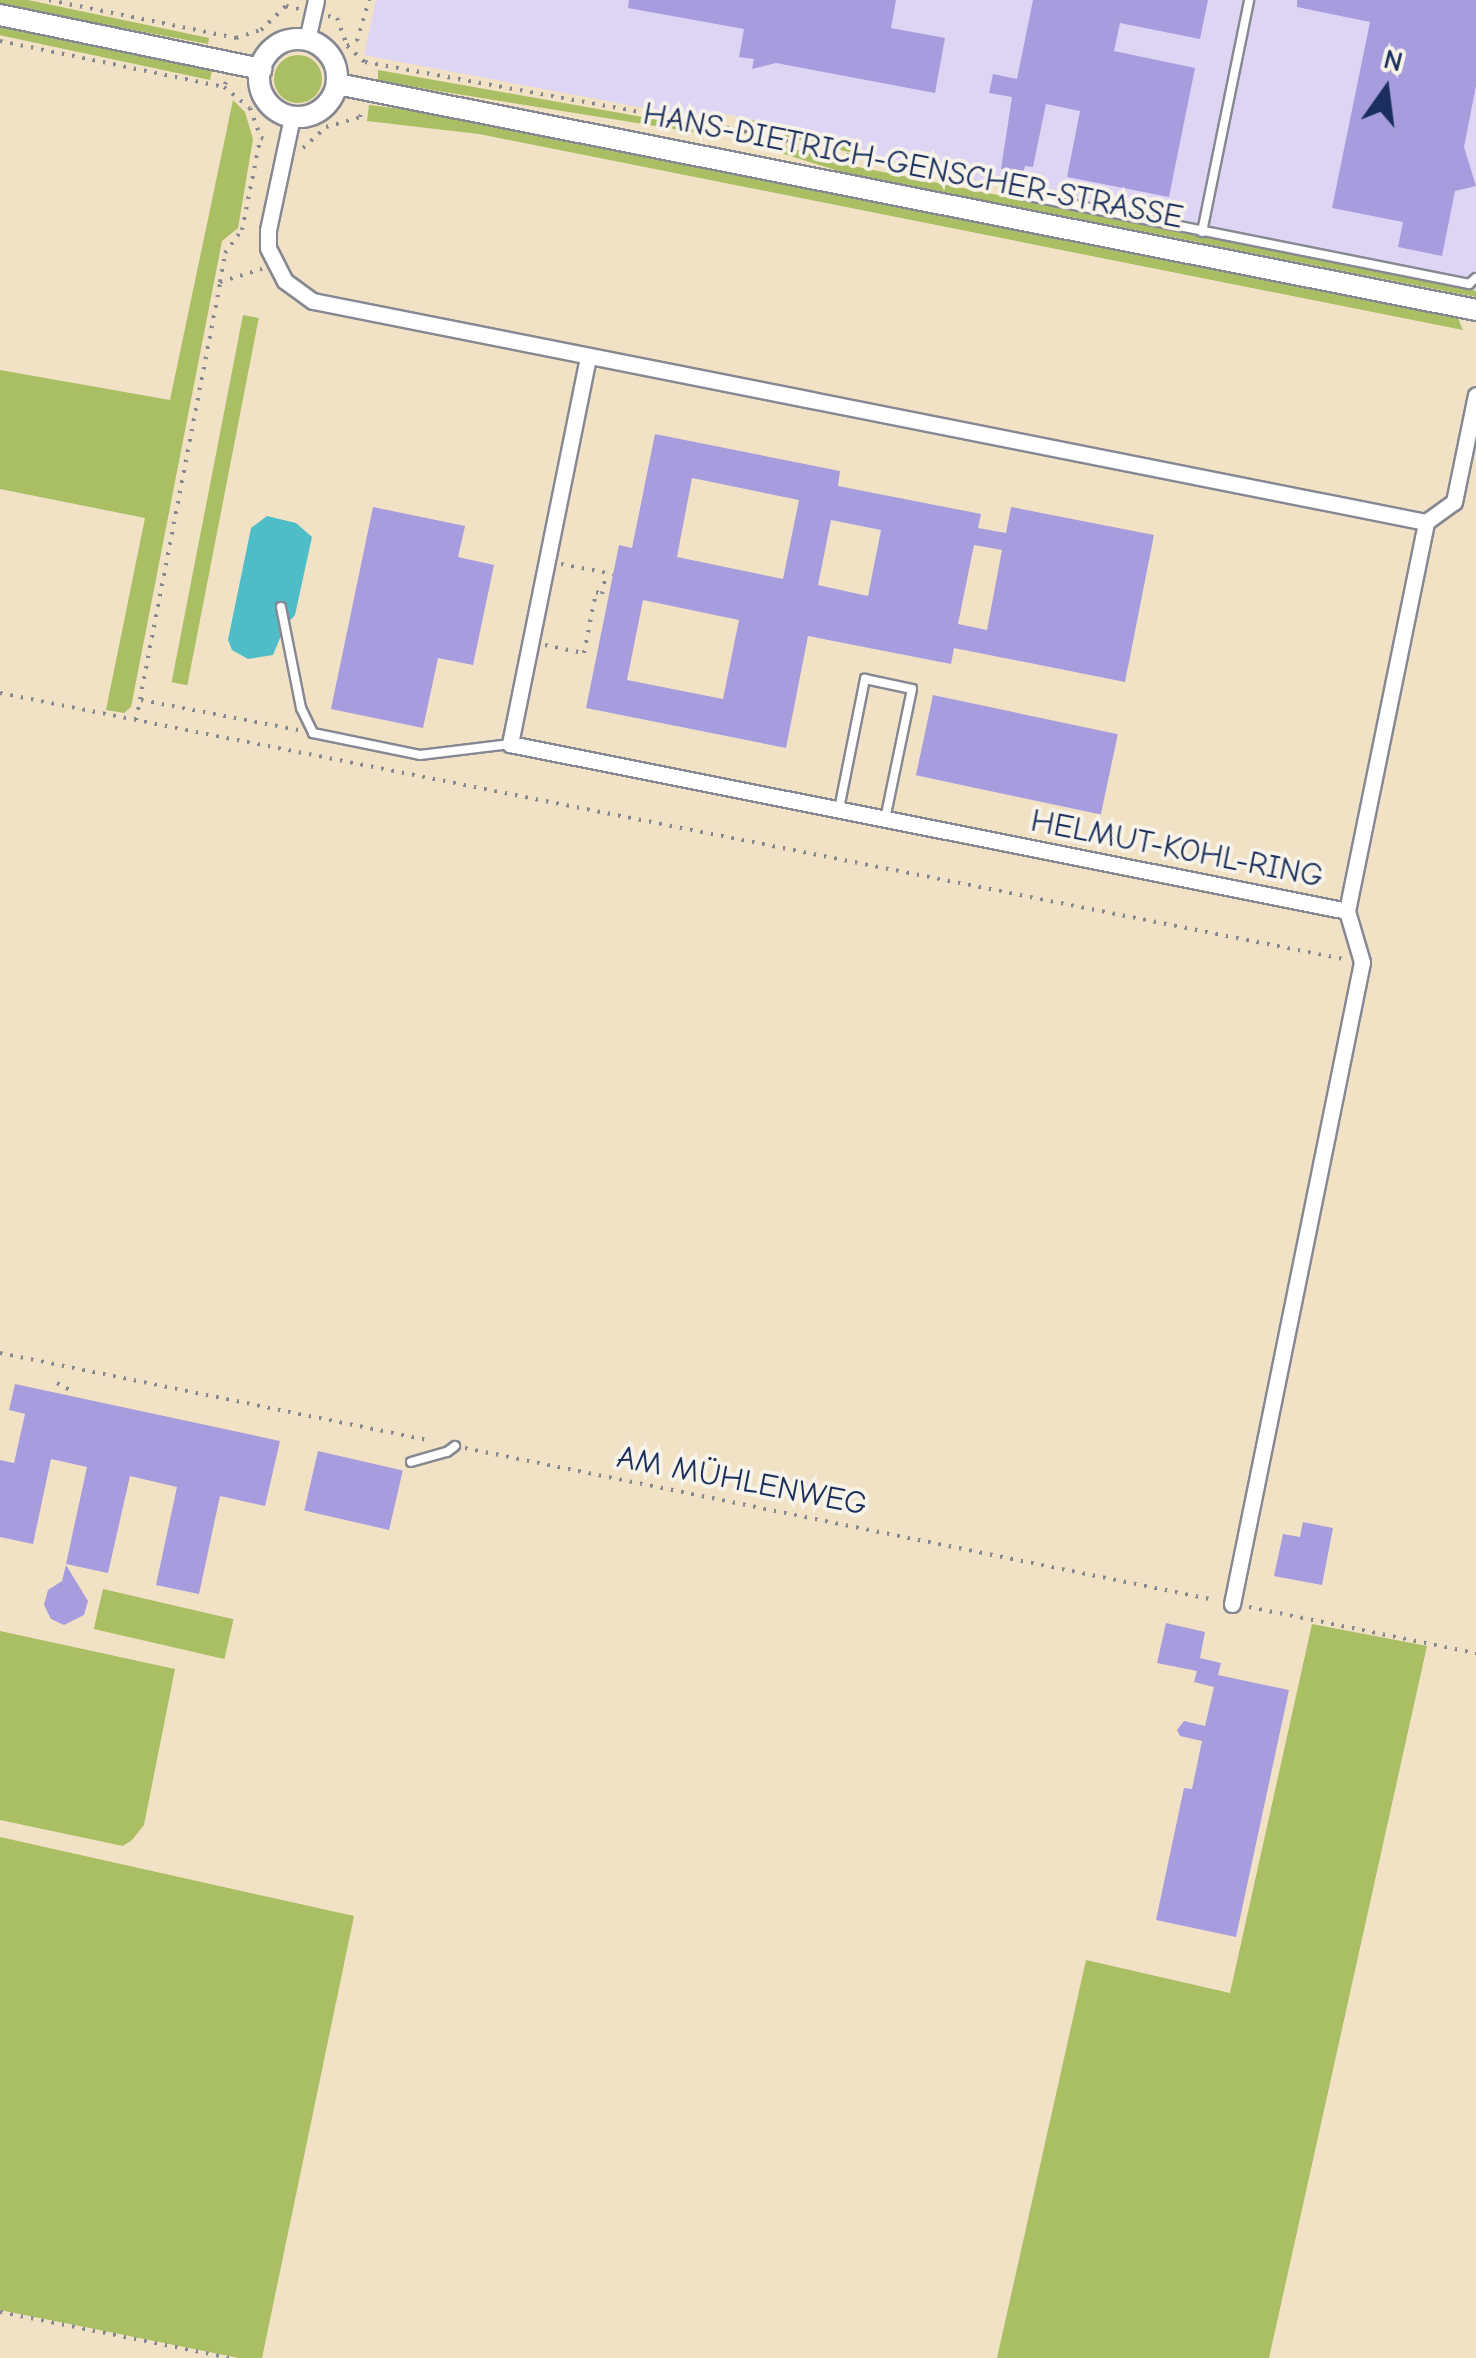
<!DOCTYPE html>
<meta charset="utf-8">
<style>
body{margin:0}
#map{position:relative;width:1476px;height:2358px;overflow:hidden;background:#f1e1c5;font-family:"Comic Neue",sans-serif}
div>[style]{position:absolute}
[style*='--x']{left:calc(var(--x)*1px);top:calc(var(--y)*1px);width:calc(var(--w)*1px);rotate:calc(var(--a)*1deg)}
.built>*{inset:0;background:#ded5f5}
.green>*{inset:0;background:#aabe63;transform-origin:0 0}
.round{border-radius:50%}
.water>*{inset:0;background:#4fbdc8}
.building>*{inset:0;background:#a79dde;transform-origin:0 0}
.path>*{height:4px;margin-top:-2px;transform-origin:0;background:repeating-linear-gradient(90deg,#868892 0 2.5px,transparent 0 10.5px)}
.roads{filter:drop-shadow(2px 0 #868892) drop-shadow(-2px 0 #868892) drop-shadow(0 2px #868892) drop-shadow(0 -2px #868892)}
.service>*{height:8px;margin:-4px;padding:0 4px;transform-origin:4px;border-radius:4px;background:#fff}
.minor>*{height:15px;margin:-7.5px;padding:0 7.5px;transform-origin:7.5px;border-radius:7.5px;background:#fff}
.tertiary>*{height:20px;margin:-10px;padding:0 10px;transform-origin:10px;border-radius:10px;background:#fff}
.tertiary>.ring{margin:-10px;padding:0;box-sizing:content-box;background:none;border:20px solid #fff;border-radius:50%}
span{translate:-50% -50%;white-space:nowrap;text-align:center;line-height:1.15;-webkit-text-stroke:8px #f7f3e8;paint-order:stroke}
.street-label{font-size:32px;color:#1b2f5e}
.north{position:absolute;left:1336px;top:40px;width:100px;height:100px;-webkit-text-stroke:8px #f7f3e8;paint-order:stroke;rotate:14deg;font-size:28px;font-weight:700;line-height:40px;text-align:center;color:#1b2f5e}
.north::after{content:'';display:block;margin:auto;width:35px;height:45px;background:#1b2f5e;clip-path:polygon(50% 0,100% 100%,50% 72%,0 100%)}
</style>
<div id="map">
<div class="built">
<div style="clip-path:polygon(376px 0,1476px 0,1476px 281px,905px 166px,808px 132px,717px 112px,687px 116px,364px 55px)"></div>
</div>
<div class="green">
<div style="clip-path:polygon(0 0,28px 0,209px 38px,208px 44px,0 5px)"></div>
<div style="left:0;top:24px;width:217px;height:11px;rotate:12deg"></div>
<div class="round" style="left:274px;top:55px;width:48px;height:48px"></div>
<div style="clip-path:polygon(378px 70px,710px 129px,693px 132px,438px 91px,378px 80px)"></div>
<div style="clip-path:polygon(233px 100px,245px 112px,253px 139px,238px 228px,222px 241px,131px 707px,124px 713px,106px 710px,145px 518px,0 489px,0 370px,170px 400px)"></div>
<div style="clip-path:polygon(369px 105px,482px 119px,1457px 316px,1463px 330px,479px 134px,367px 121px)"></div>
<div style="clip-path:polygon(747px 119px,808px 132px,905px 166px,748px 127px)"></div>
<div style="clip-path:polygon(755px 137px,853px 166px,1476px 291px,1476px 297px,842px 172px,771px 150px)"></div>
<div style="left:243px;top:315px;width:16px;height:374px;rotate:11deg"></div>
<div style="left:103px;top:1589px;width:134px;height:41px;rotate:13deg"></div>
<div style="clip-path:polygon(1312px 1624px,1427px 1646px,1269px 2358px,997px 2358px,1086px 1960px,1230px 1993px)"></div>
<div style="clip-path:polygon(0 1631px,175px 1669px,144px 1825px,132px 1840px,123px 1846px,0 1820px)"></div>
<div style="clip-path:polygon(0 1837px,354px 1916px,262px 2358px,239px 2358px,0 2310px)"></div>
</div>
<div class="water">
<div style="clip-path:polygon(267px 516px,296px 523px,312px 537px,295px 615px,285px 626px,273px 655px,248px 659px,232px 650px,228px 640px,251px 528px)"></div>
</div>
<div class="building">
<div style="clip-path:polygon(629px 0,896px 0,891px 28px,945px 38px,935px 93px,776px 63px,752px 69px,754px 59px,739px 57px,744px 29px,628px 8px)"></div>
<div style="clip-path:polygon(1033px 0,1208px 0,1200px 39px,1120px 23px,1114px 51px,1195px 68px,1169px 197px,1067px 177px,1080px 111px,1046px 104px,1033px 167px,1025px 166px,1023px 174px,1001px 169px,1012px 97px,989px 93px,993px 74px,1017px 79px)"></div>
<div style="clip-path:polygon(1297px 0,1476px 0,1476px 86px,1464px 147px,1476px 186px,1455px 191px,1442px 256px,1398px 247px,1403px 222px,1332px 208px,1370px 22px,1297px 7px)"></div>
<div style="clip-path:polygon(evenodd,655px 434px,840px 471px,838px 486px,981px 514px,978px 528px,1006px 533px,1011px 507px,1154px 535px,1125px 682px,954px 648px,951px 664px,808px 636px,786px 748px,586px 708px,619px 545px,632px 548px,655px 434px,692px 478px,799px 500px,783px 579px,677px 557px,692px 478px,655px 434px,831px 520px,881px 530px,868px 596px,818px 585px,831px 520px,655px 434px,974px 545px,1002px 550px,987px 630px,958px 624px,974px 545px,655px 434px,643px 600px,739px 620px,723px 699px,627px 680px,643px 600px)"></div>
<div style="clip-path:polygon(373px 507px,465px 526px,458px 557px,494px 565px,473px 665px,438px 658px,423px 728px,331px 709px)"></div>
<div style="left:933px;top:695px;width:189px;height:82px;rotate:12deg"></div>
<div style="clip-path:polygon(15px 1384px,280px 1441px,265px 1506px,220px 1496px,199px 1594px,156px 1585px,177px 1487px,130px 1476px,108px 1573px,66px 1564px,87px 1467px,51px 1459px,33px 1544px,0 1537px,0 1460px,14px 1463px,25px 1414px,9px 1410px)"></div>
<div style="left:318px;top:1451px;width:87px;height:61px;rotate:13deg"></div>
<div style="clip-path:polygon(1303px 1522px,1333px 1528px,1322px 1585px,1274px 1576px,1283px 1534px,1300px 1537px)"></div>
<div style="clip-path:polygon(66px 1565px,88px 1601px,84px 1615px,64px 1625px,51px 1619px,44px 1605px,48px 1590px,62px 1581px)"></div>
<div style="clip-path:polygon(1166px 1623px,1205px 1632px,1200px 1658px,1221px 1663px,1218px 1675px,1289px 1690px,1236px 1937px,1156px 1920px,1184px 1788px,1192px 1789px,1202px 1741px,1180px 1736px,1177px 1730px,1184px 1721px,1205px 1726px,1214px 1687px,1194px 1682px,1197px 1671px,1157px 1663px)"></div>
</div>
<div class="path">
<div style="--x:49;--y:0;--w:191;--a:11.5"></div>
<div style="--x:236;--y:38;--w:26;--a:-18"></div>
<div style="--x:261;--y:30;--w:35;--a:-44"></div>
<div style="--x:286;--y:6;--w:13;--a:13"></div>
<div style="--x:328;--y:16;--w:9;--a:13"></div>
<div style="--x:337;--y:18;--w:30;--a:70"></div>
<div style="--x:347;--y:46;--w:24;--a:42"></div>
<div style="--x:365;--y:62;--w:375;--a:10.3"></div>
<div style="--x:734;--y:129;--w:287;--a:12.9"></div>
<div style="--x:0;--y:41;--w:229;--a:11.6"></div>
<div style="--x:347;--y:46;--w:11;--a:-27"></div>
<div style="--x:357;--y:41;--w:43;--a:-73.7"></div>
<div style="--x:226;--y:82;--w:5;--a:112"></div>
<div style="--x:224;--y:87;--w:33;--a:39"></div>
<div style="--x:250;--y:108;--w:32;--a:70"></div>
<div style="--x:261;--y:138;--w:8;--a:14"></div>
<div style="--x:303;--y:148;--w:31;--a:-42"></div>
<div style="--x:326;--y:127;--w:35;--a:-16"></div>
<div style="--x:360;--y:117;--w:7;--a:-74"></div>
<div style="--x:220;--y:282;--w:29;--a:-80"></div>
<div style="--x:225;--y:253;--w:29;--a:-54"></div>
<div style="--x:242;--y:230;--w:92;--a:-78.7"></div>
<div style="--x:561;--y:564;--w:53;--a:10.9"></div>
<div style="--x:545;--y:645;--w:40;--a:12"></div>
<div style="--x:584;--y:653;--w:62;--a:-78.9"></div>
<div style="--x:596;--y:592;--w:6;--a:18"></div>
<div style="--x:602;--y:594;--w:21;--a:-79"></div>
<div style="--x:0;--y:693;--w:1370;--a:11.2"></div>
<div style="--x:141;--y:700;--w:160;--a:10.8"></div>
<div style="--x:136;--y:720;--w:446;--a:-79.1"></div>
<div style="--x:220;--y:282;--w:44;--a:-17.2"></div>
<div style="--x:0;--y:1353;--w:440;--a:11.5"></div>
<div style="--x:57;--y:1383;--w:19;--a:28"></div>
<div style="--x:465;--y:1448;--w:765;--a:11.46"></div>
<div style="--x:1249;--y:1607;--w:232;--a:11.5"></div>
<div style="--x:0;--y:2312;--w:236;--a:11.3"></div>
</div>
<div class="roads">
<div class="service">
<div style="--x:1024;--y:195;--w:454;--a:11.3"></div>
<div style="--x:1469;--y:284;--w:9;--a:-41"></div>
<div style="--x:1202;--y:232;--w:237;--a:-78.5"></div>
<div style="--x:281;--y:607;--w:103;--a:78.8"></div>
<div style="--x:301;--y:708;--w:28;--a:64"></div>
<div style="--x:313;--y:733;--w:109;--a:11.6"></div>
<div style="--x:420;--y:755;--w:91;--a:-7"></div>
<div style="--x:839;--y:809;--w:133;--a:-78.7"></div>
<div style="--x:865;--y:679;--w:48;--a:12"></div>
<div style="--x:912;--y:689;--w:133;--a:101.7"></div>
<div style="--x:411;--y:1462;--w:37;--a:-16"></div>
<div style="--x:447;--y:1452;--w:10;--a:-37"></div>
</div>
<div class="minor">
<div style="--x:307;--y:40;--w:41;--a:-77.3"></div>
<div style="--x:292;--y:117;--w:116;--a:102"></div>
<div style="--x:268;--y:230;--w:18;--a:90"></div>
<div style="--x:268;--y:248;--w:37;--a:63"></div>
<div style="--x:285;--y:281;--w:34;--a:36"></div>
<div style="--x:313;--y:301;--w:1135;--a:11.23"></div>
<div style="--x:588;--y:357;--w:395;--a:101.4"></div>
<div style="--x:510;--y:744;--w:853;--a:11.28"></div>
<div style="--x:1426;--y:522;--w:34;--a:-36"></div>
<div style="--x:1454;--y:502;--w:109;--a:-78.4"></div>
<div style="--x:1232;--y:1604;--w:655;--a:-78.55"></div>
<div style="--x:1362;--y:962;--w:53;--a:-106.4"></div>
<div style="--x:1347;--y:911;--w:397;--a:-78.5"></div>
</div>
<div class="tertiary">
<div style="--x:0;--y:15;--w:267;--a:11.7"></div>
<div class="ring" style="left:259px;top:39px;width:58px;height:58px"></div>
<div style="--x:337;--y:84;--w:1161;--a:11.22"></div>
</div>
</div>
<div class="street-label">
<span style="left:913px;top:166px;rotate:11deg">HANS-DIETRICH-GENSCHER-STRASSE</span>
<span style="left:1177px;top:849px;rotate:11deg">HELMUT-KOHL-RING</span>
<span style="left:742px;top:1481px;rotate:11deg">AM MÜHLENWEG</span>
</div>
<div class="north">N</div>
</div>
